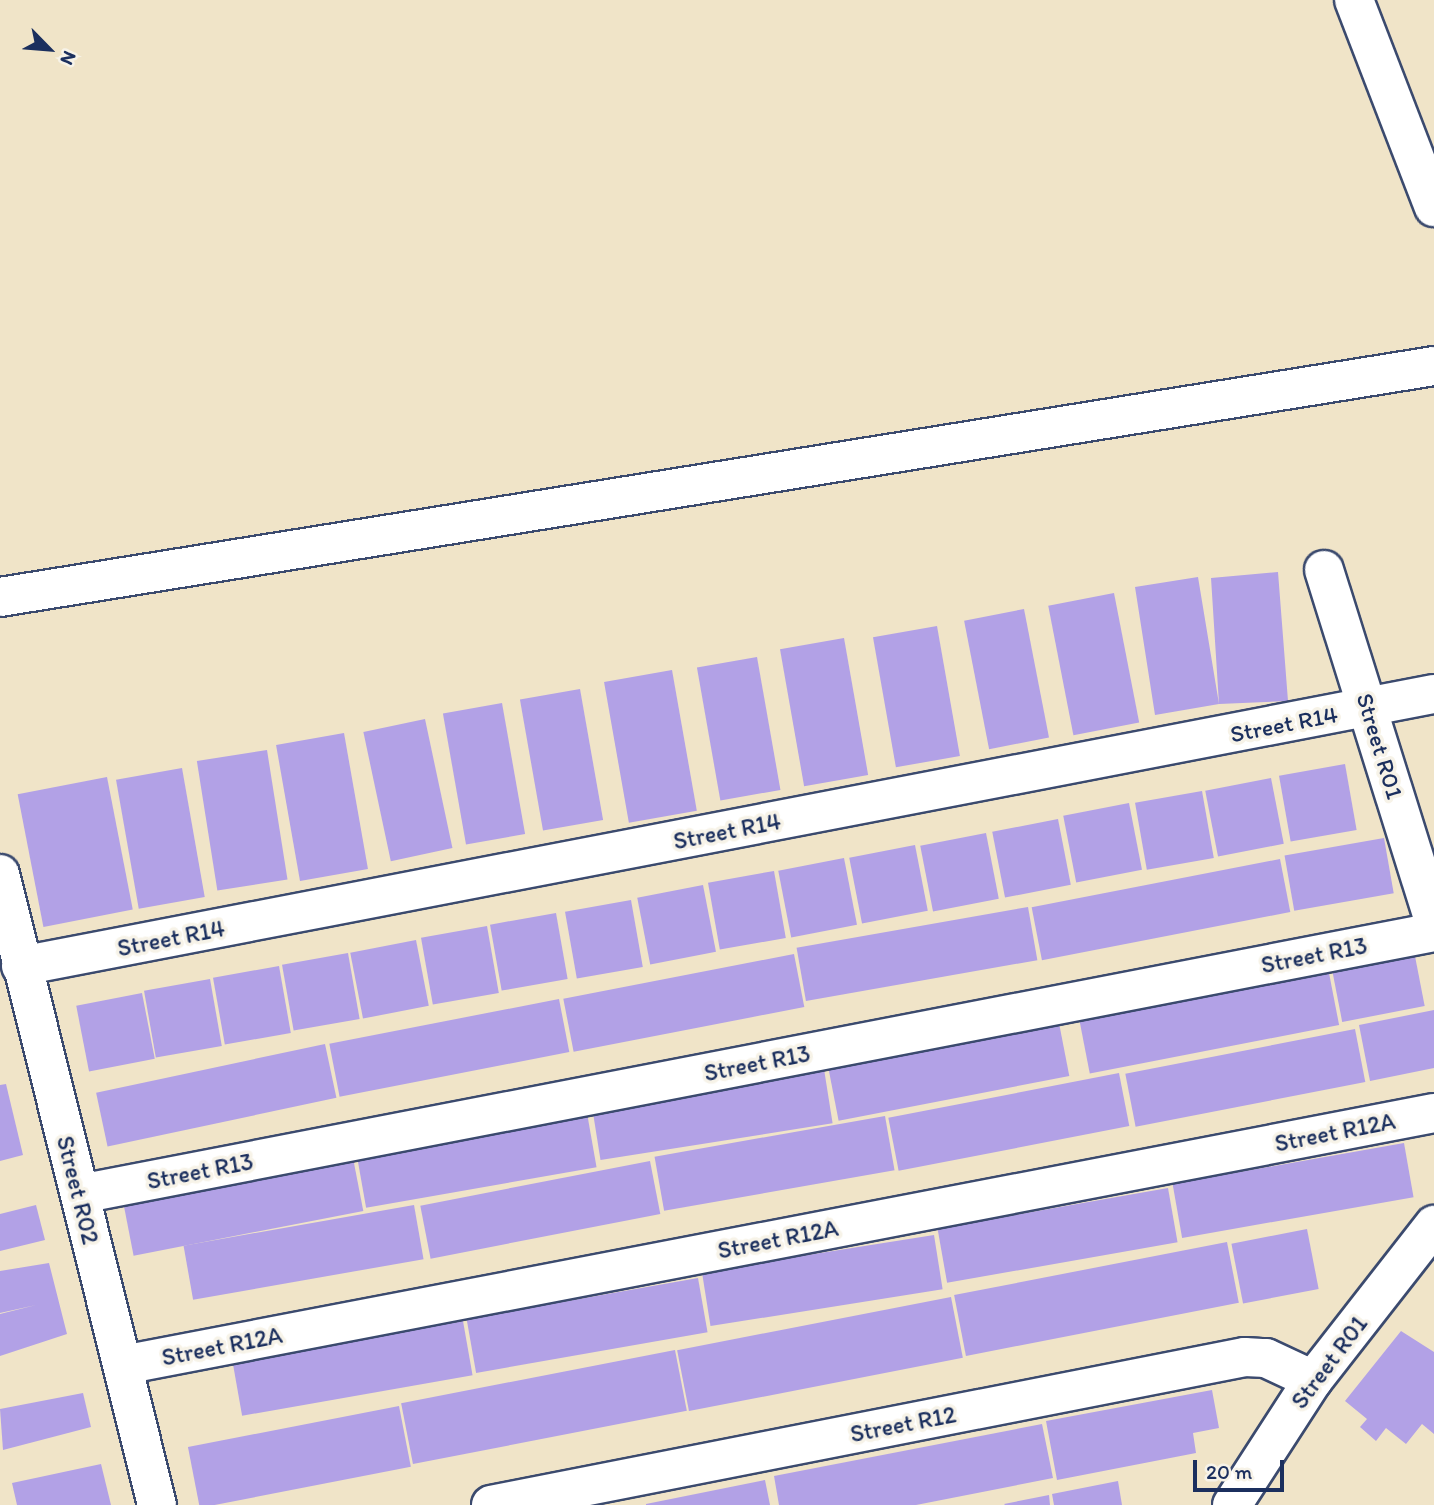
<!DOCTYPE html>
<style>
body{margin:0}
#map{position:relative;width:1434px;height:1505px;overflow:hidden;background:#f0e4c8;font-family:Itim,sans-serif}
div>[style]{position:absolute}
[style*='--x']{left:calc(var(--x)*1px);top:calc(var(--y)*1px);width:calc(var(--w)*1px);rotate:calc(var(--a)*1deg)}
.building>*{inset:0;background:#b2a1e6;transform-origin:0 0}
.roads{filter:drop-shadow(2px 0 #3b4a6e) drop-shadow(-2px 0 #3b4a6e) drop-shadow(0 2px #3b4a6e) drop-shadow(0 -2px #3b4a6e)}
.minor>*{height:38px;margin:-19px;padding:0 19px;transform-origin:19px;border-radius:19px;background:#fff}
span{translate:-50% -50%;white-space:nowrap;text-align:center;line-height:1.15;-webkit-text-stroke:7px #f7f3e8;paint-order:stroke}
.street-label{font-size:24px;color:#1b2f5e}
.north{position:absolute;left:14px;top:14px;width:70px;height:70px;-webkit-text-stroke:5px #f7f3e8;paint-order:stroke;rotate:115deg;font-size:19px;font-weight:700;line-height:28px;text-align:center;color:#1b2f5e}
.north::after{content:'';display:block;margin:auto;width:24px;height:32px;background:#1b2f5e;clip-path:polygon(50% 0,100% 100%,50% 72%,0 100%)}
.scale{position:absolute;left:1193px;top:1460px;width:91px;height:32px;box-sizing:border-box;border:4px solid #1b2f5e;border-top:0;padding-left:9px;font-size:21px;line-height:24px;white-space:nowrap;color:#1b2f5e;-webkit-text-stroke:5px #f7f3e8;paint-order:stroke}
</style>
<div id="map">
<div class="building">
<div style="clip-path:polygon(1278px 572px,1288px 701px,1219px 704px,1155px 715px,1135px 587px,1198px 577px,1219px 704px,1211px 578px)"></div>
<div style="left:1114px;top:593px;width:132px;height:67px;rotate:79deg"></div>
<div style="left:1024px;top:609px;width:131px;height:61px;rotate:79deg"></div>
<div style="left:937px;top:626px;width:132px;height:65px;rotate:80deg"></div>
<div style="left:844px;top:638px;width:139px;height:65px;rotate:80deg"></div>
<div style="left:757px;top:657px;width:135px;height:61px;rotate:80deg"></div>
<div style="left:672px;top:670px;width:143px;height:69px;rotate:80deg"></div>
<div style="left:580px;top:689px;width:133px;height:61px;rotate:80deg"></div>
<div style="left:502px;top:703px;width:133px;height:60px;rotate:80deg"></div>
<div style="left:425px;top:719px;width:132px;height:63px;rotate:78deg"></div>
<div style="left:344px;top:733px;width:138px;height:69px;rotate:80deg"></div>
<div style="left:267px;top:750px;width:131px;height:71px;rotate:81deg"></div>
<div style="left:1345px;top:764px;width:67px;height:67px;rotate:80deg"></div>
<div style="left:182px;top:768px;width:131px;height:67px;rotate:80deg"></div>
<div style="left:107px;top:777px;width:135px;height:91px;rotate:79deg"></div>
<div style="left:1271px;top:778px;width:67px;height:67px;rotate:79deg"></div>
<div style="left:1202px;top:791px;width:68px;height:68px;rotate:80deg"></div>
<div style="left:1129px;top:803px;width:68px;height:67px;rotate:79deg"></div>
<div style="left:1058px;top:819px;width:67px;height:67px;rotate:79deg"></div>
<div style="left:986px;top:833px;width:67px;height:67px;rotate:79deg"></div>
<div style="left:1384px;top:838px;width:56px;height:101px;rotate:80deg"></div>
<div style="left:915px;top:845px;width:67px;height:67px;rotate:79deg"></div>
<div style="left:844px;top:858px;width:68px;height:67px;rotate:79deg"></div>
<div style="left:1280px;top:859px;width:54px;height:253px;rotate:79deg"></div>
<div style="left:774px;top:871px;width:68px;height:67px;rotate:80deg"></div>
<div style="left:703px;top:885px;width:68px;height:67px;rotate:79deg"></div>
<div style="left:631px;top:900px;width:68px;height:67px;rotate:80deg"></div>
<div style="left:1028px;top:907px;width:54px;height:235px;rotate:80deg"></div>
<div style="left:556px;top:913px;width:67px;height:67px;rotate:80deg"></div>
<div style="left:487px;top:926px;width:68px;height:67px;rotate:80deg"></div>
<div style="left:416px;top:940px;width:67px;height:67px;rotate:79deg"></div>
<div style="left:1414px;top:951px;width:56px;height:84px;rotate:79deg"></div>
<div style="left:348px;top:953px;width:67px;height:67px;rotate:80deg"></div>
<div style="left:794px;top:954px;width:54px;height:235px;rotate:79deg"></div>
<div style="left:279px;top:966px;width:68px;height:67px;rotate:80deg"></div>
<div style="left:1329px;top:973px;width:53px;height:254px;rotate:79deg"></div>
<div style="left:210px;top:979px;width:68px;height:67px;rotate:80deg"></div>
<div style="left:142px;top:993px;width:67px;height:67px;rotate:79deg"></div>
<div style="left:559px;top:999px;width:54px;height:234px;rotate:79deg"></div>
<div style="clip-path:polygon(1434px 1010px,1434px 1068px,1370px 1081px,1359px 1025px)"></div>
<div style="left:1059px;top:1023px;width:54px;height:235px;rotate:79deg"></div>
<div style="left:1355px;top:1029px;width:54px;height:234px;rotate:79deg"></div>
<div style="left:325px;top:1044px;width:55px;height:234px;rotate:78deg"></div>
<div style="left:824px;top:1069px;width:55px;height:235px;rotate:81deg"></div>
<div style="left:1119px;top:1073px;width:54px;height:235px;rotate:79deg"></div>
<div style="clip-path:polygon(6px 1084px,23px 1155px,0 1161px,0 1085px)"></div>
<div style="left:587px;top:1113px;width:55px;height:234px;rotate:80deg"></div>
<div style="left:885px;top:1116px;width:55px;height:234px;rotate:80deg"></div>
<div style="left:1404px;top:1143px;width:55px;height:235px;rotate:80deg"></div>
<div style="left:353px;top:1158px;width:54px;height:234px;rotate:79deg"></div>
<div style="left:650px;top:1161px;width:54px;height:234px;rotate:79deg"></div>
<div style="left:1168px;top:1188px;width:55px;height:234px;rotate:80deg"></div>
<div style="clip-path:polygon(36px 1205px,45px 1240px,0 1251px,0 1214px)"></div>
<div style="left:414px;top:1205px;width:55px;height:234px;rotate:80deg"></div>
<div style="left:1307px;top:1229px;width:61px;height:77px;rotate:79deg"></div>
<div style="left:934px;top:1235px;width:55px;height:235px;rotate:81deg"></div>
<div style="left:1227px;top:1242px;width:62px;height:278px;rotate:79deg"></div>
<div style="clip-path:polygon(49px 1263px,67px 1334px,0 1356px,0 1314px,36px 1305px,0 1313px,0 1271px)"></div>
<div style="left:698px;top:1278px;width:55px;height:235px;rotate:80deg"></div>
<div style="left:951px;top:1297px;width:62px;height:279px;rotate:79deg"></div>
<div style="left:463px;top:1321px;width:55px;height:234px;rotate:80deg"></div>
<div style="clip-path:polygon(1401px 1331px,1434px 1352px,1434px 1434px,1422px 1424px,1406px 1444px,1386px 1428px,1376px 1441px,1360px 1427px,1367px 1419px,1345px 1401px)"></div>
<div style="left:675px;top:1350px;width:62px;height:279px;rotate:79deg"></div>
<div style="clip-path:polygon(1212px 1390px,1219px 1428px,1193px 1433px,1196px 1453px,1057px 1480px,1046px 1421px)"></div>
<div style="clip-path:polygon(83px 1393px,91px 1427px,3px 1450px,0 1409px)"></div>
<div style="left:399px;top:1406px;width:62px;height:215px;rotate:79deg"></div>
<div style="clip-path:polygon(1042px 1424px,1053px 1478px,916px 1505px,779px 1505px,774px 1476px)"></div>
<div style="clip-path:polygon(101px 1464px,111px 1505px,17px 1505px,12px 1483px)"></div>
<div style="clip-path:polygon(765px 1480px,770px 1505px,646px 1505px,646px 1504px)"></div>
<div style="clip-path:polygon(1118px 1481px,1122px 1505px,1054px 1505px,1052px 1494px)"></div>
<div style="clip-path:polygon(1049px 1495px,1050px 1505px,1005px 1505px,1004px 1504px)"></div>
</div>
<div class="roads">
<div class="minor">
<div style="--x:1354;--y:0;--w:222;--a:68.9"></div>
<div style="--x:1324;--y:570;--w:369;--a:72.6"></div>
<div style="--x:0;--y:597;--w:1452;--a:-9.15"></div>
<div style="--x:0;--y:874;--w:650;--a:76.03"></div>
<div style="--x:21;--y:966;--w:1439;--a:-10.9"></div>
<div style="--x:80;--y:1194;--w:1379;--a:-10.95"></div>
<div style="--x:123;--y:1365;--w:1335;--a:-10.88"></div>
<div style="--x:491;--y:1505;--w:768;--a:-11.11"></div>
<div style="--x:1245;--y:1357;--w:21;--a:3"></div>
<div style="--x:1266;--y:1358;--w:52;--a:25.1"></div>
<div style="--x:1232;--y:1505;--w:149;--a:-57.1"></div>
<div style="--x:1313;--y:1380;--w:197;--a:-52"></div>
</div>
</div>
<div class="street-label">
<span style="left:1284px;top:724px;rotate:-11deg">Street R14</span>
<span style="left:1380px;top:746px;rotate:73deg">Street R01</span>
<span style="left:727px;top:831px;rotate:-11deg">Street R14</span>
<span style="left:171px;top:938px;rotate:-11deg">Street R14</span>
<span style="left:1314px;top:955px;rotate:-11deg">Street R13</span>
<span style="left:757px;top:1063px;rotate:-11deg">Street R13</span>
<span style="left:1335px;top:1132px;rotate:-11deg">Street R12A</span>
<span style="left:200px;top:1171px;rotate:-11deg">Street R13</span>
<span style="left:78px;top:1190px;rotate:76deg">Street R02</span>
<span style="left:778px;top:1239px;rotate:-11deg">Street R12A</span>
<span style="left:222px;top:1346px;rotate:-11deg">Street R12A</span>
<span style="left:1329px;top:1362px;rotate:-53deg">Street R01</span>
<span style="left:903px;top:1424px;rotate:-11deg">Street R12</span>
</div>
<div class="north">N</div>
<div class="scale">20 m</div>
</div>
